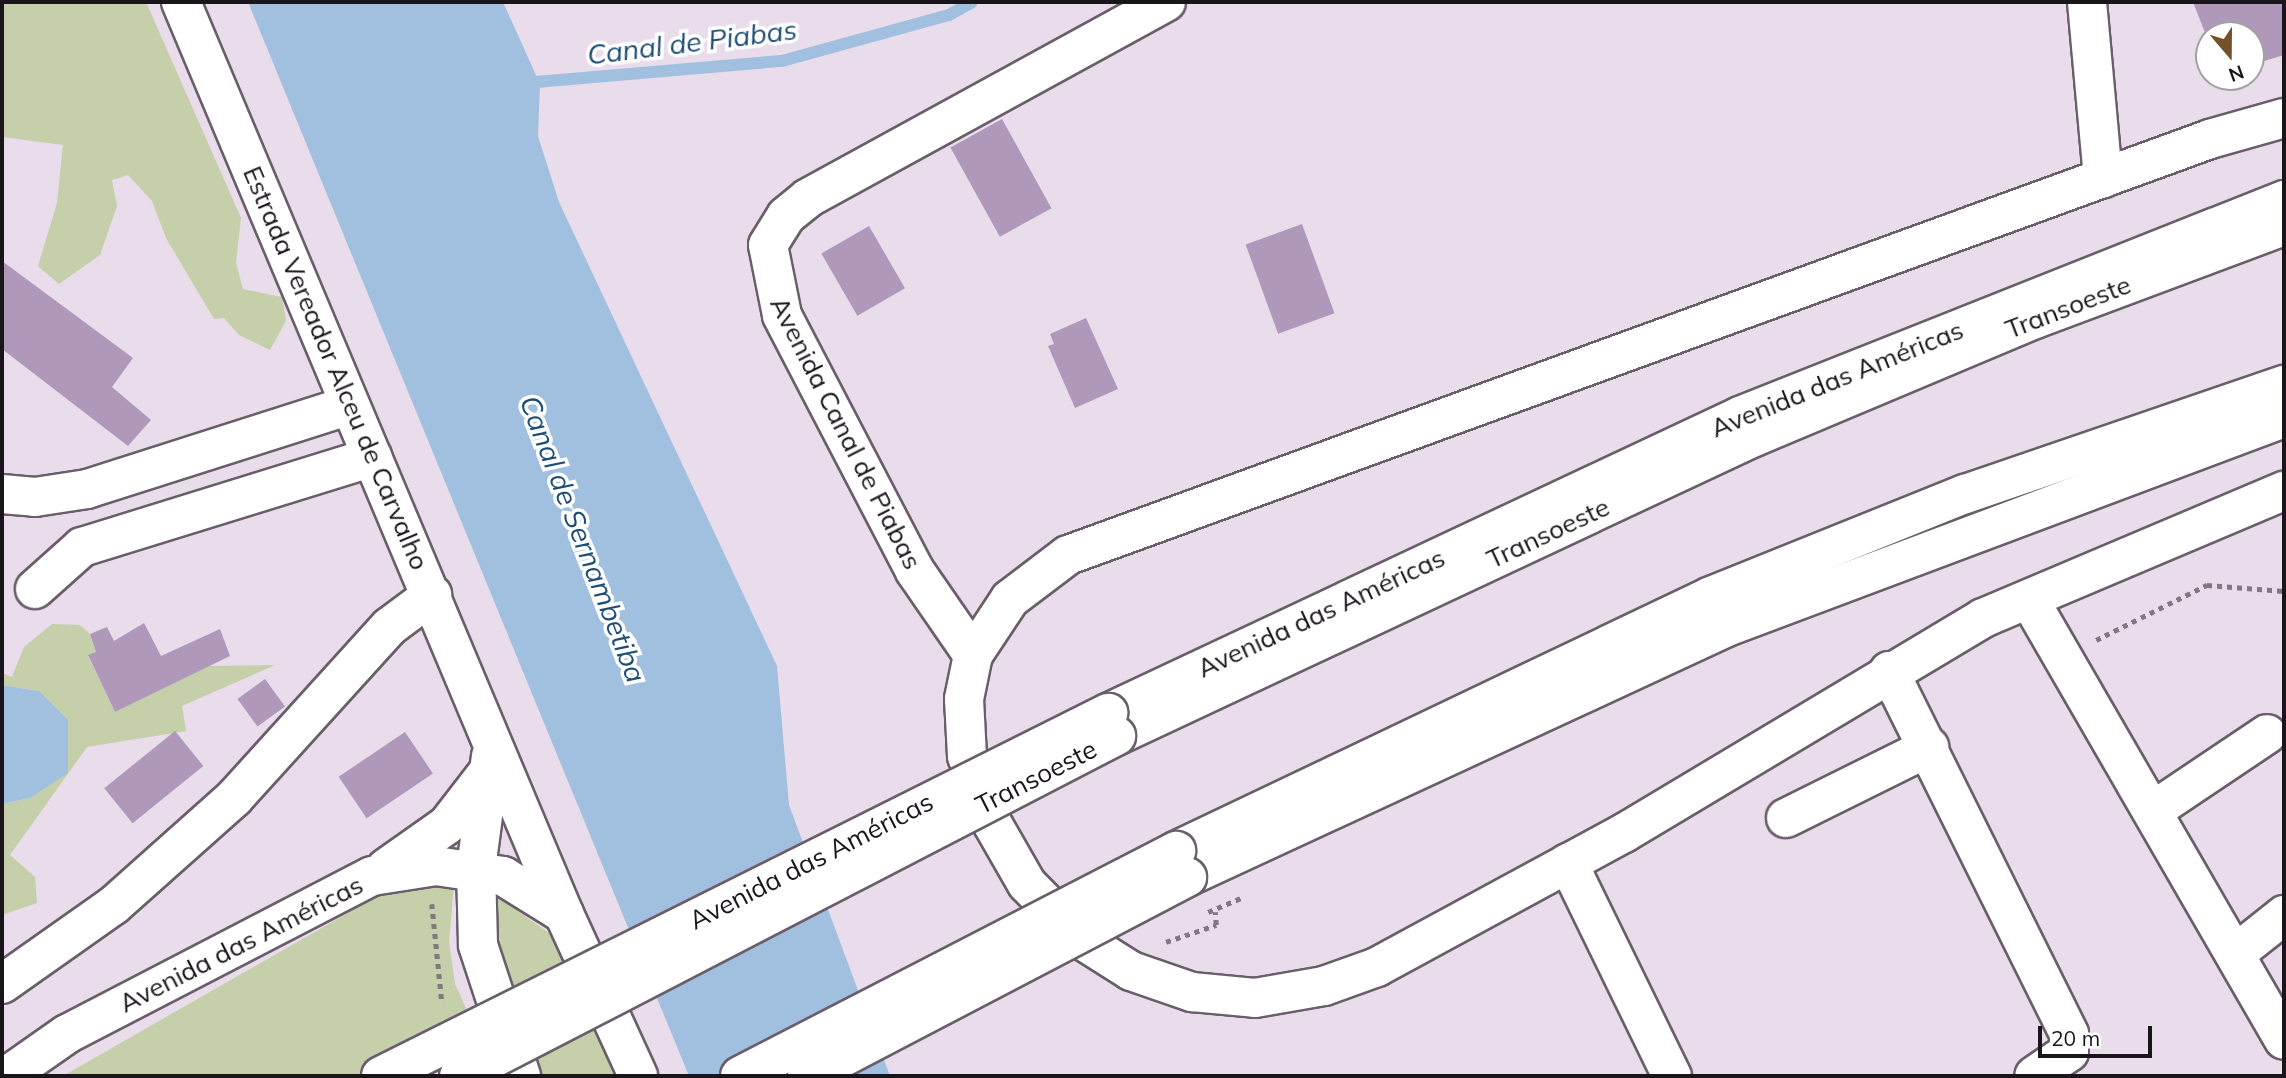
<!DOCTYPE html>
<meta charset="utf-8">
<style>
body{margin:0}
#map{position:relative;width:2286px;height:1078px;overflow:hidden;background:#e9dceb;font-family:Mulish,sans-serif}
div>[style]{position:absolute}
[style*='--x']{left:calc(var(--x)*1px);top:calc(var(--y)*1px);width:calc(var(--w)*1px);rotate:calc(var(--a)*1deg)}
.green>*{inset:0;background:#c5cfa9}
.water>*{inset:0;background:#a1c0df}
.stream>*{height:12px;margin:-6px;padding:0 6px;transform-origin:6px;border-radius:6px;background:#a1c0df}
.building>*{inset:0;background:#af98ba;transform-origin:0 0}
.path>*{height:4.5px;margin-top:-2.25px;transform-origin:0;background:repeating-linear-gradient(90deg,#817882 0 5px,transparent 0 10px)}
.roads{filter:drop-shadow(2px 0 #695e6a) drop-shadow(-2px 0 #695e6a) drop-shadow(0 2px #695e6a) drop-shadow(0 -2px #695e6a)}
.minor>*{height:38px;margin:-19px;padding:0 19px;transform-origin:19px;border-radius:19px;background:#fff}
.major>*{height:38px;margin:-19px;padding:0 19px;transform-origin:19px;border-radius:19px;background:#fff}
.highway>*{height:38px;margin:-19px;padding:0 19px;transform-origin:19px;border-radius:19px;background:#fff}
.bridges{filter:drop-shadow(2px 0 #695e6a) drop-shadow(-2px 0 #695e6a) drop-shadow(0 2px #695e6a) drop-shadow(0 -2px #695e6a)}
.minor-bridge>*{height:38px;margin:-19px;padding:0 19px;transform-origin:19px;border-radius:19px;background:#fff}
.highway-bridge>*{height:38px;margin:-19px;padding:0 19px;transform-origin:19px;border-radius:19px;background:#fff}
span{translate:-50% -50%;white-space:nowrap;text-align:center;line-height:1.15;-webkit-text-stroke:7px #fff;paint-order:stroke}
.street-label{font-size:26px;color:#19151a}
.water-label{font-size:28px;color:#1e4d76;font-style:italic}
.frame{position:absolute;inset:0;border:4px solid #19151a;pointer-events:none}
.north{position:absolute;left:2195px;top:21px;width:70px;height:70px;box-sizing:border-box;background:#fff;border:2px solid #a3a1a3;border-radius:50%;rotate:160deg;font-size:19px;font-weight:700;line-height:28px;text-align:center;color:#19151a}
.north::after{content:'';display:block;margin:auto;width:24px;height:32px;background:#745229;clip-path:polygon(50% 0,100% 100%,50% 72%,0 100%)}
.scale{position:absolute;left:2038px;top:1026px;width:114px;height:32px;box-sizing:border-box;border:4px solid #19151a;border-top:0;padding-left:9px;font-size:21px;line-height:24px;white-space:nowrap;color:#19151a;-webkit-text-stroke:5px #fff;paint-order:stroke}
</style>
<div id="map">
<div class="green">
<div style="clip-path:polygon(2px 2px,146px 2px,241px 218px,236px 263px,243px 289px,282px 297px,286px 321px,270px 350px,239px 335px,224px 318px,214px 319px,166px 238px,152px 201px,128px 175px,112px 180px,117px 206px,100px 255px,59px 284px,38px 266px,57px 203px,63px 145px,2px 137px)"></div>
<div style="clip-path:polygon(52px 624px,80px 625px,90px 634px,96px 652px,88px 656px,115px 712px,209px 666px,275px 665px,182px 706px,186px 731px,87px 747px,10px 855px,35px 877px,37px 903px,2px 915px,2px 804px,30px 798px,39px 691px,2px 685px,2px 673px,12px 677px,24px 647px)"></div>
<div style="clip-path:polygon(454px 884px,449px 942px,455px 984px,471px 1019px,358px 1076px,63px 1076px,381px 894px)"></div>
<div style="clip-path:polygon(491px 892px,560px 941px,617px 1076px,535px 1076px,504px 998px)"></div>
</div>
<div class="water">
<div style="clip-path:polygon(248px 2px,503px 2px,540px 84px,538px 136px,559px 202px,777px 666px,789px 805px,890px 1076px,689px 1076px)"></div>
<div style="clip-path:polygon(2px 685px,39px 691px,68px 720px,68px 773px,30px 798px,2px 804px)"></div>
</div>
<div class="stream">
<div style="--x:524;--y:83;--w:259;--a:-4.9"></div>
<div style="--x:782;--y:61;--w:173;--a:-15.4"></div>
<div style="--x:949;--y:15;--w:26;--a:-29"></div>
</div>
<div class="building">
<div style="clip-path:polygon(2193px 2px,2284px 2px,2284px 55px,2251px 65px,2251px 35px,2209px 35px,2209px 43px)"></div>
<div style="left:1002px;top:119px;width:102px;height:59px;rotate:61deg"></div>
<div style="left:1302px;top:224px;width:95px;height:60px;rotate:70deg"></div>
<div style="left:869px;top:226px;width:72px;height:55px;rotate:60deg"></div>
<div style="clip-path:polygon(2px 261px,133px 358px,112px 387px,151px 420px,128px 446px,2px 349px)"></div>
<div style="clip-path:polygon(1086px 318px,1118px 389px,1075px 408px,1048px 346px,1054px 344px,1050px 334px)"></div>
<div style="clip-path:polygon(144px 623px,161px 656px,220px 629px,230px 656px,115px 712px,88px 655px,96px 652px,90px 634px,107px 627px,114px 641px)"></div>
<div style="left:265px;top:679px;width:34px;height:34px;rotate:54deg"></div>
<div style="left:175px;top:731px;width:45px;height:91px;rotate:51deg"></div>
<div style="left:405px;top:732px;width:50px;height:80px;rotate:56deg"></div>
</div>
<div class="path">
<div style="--x:2096;--y:640;--w:124;--a:-26.4"></div>
<div style="--x:2207;--y:585;--w:77;--a:4.5"></div>
<div style="--x:432;--y:904;--w:100;--a:84.2"></div>
<div style="--x:1208;--y:912;--w:36;--a:-23"></div>
<div style="--x:1166;--y:942;--w:53;--a:-18.8"></div>
<div style="--x:1216;--y:925;--w:13;--a:-94"></div>
</div>
<div class="roads">
<div class="minor">
<div style="--x:181;--y:2;--w:989;--a:67.22"></div>
<div style="--x:2087;--y:2;--w:177;--a:84.8"></div>
<div style="--x:2;--y:494;--w:33;--a:5"></div>
<div style="--x:35;--y:497;--w:53;--a:-8.7"></div>
<div style="--x:87;--y:489;--w:276;--a:-17.7"></div>
<div style="--x:35;--y:589;--w:63;--a:-41.8"></div>
<div style="--x:82;--y:547;--w:304;--a:-17.2"></div>
<div style="--x:2029;--y:599;--w:509;--a:59.96"></div>
<div style="--x:973;--y:655;--w:102;--a:-124.6"></div>
<div style="--x:915;--y:571;--w:288;--a:-117.5"></div>
<div style="--x:782;--y:315;--w:71;--a:-101.3"></div>
<div style="--x:768;--y:245;--w:34;--a:-58"></div>
<div style="--x:786;--y:216;--w:28;--a:-39"></div>
<div style="--x:808;--y:198;--w:408;--a:-28.7"></div>
<div style="--x:1889;--y:671;--w:405;--a:63.6"></div>
<div style="--x:2069;--y:1034;--w:18;--a:90"></div>
<div style="--x:2069;--y:1052;--w:42;--a:145.6"></div>
<div style="--x:1116;--y:736;--w:705;--a:-25.11"></div>
<div style="--x:1754;--y:437;--w:305;--a:-22.8"></div>
<div style="--x:2035;--y:319;--w:266;--a:-20.5"></div>
<div style="--x:491;--y:756;--w:113;--a:97.6"></div>
<div style="--x:476;--y:868;--w:77;--a:88.5"></div>
<div style="--x:478;--y:945;--w:138;--a:71.8"></div>
<div style="--x:2154;--y:810;--w:136;--a:-33.9"></div>
<div style="--x:1786;--y:818;--w:160;--a:-26.4"></div>
<div style="--x:1176;--y:851;--w:593;--a:-25.48"></div>
<div style="--x:1711;--y:596;--w:274;--a:-21.9"></div>
<div style="--x:1965;--y:494;--w:337;--a:-18.9"></div>
<div style="--x:1568;--y:863;--w:237;--a:64"></div>
<div style="--x:2235;--y:954;--w:63;--a:-38.5"></div>
<div style="--x:2;--y:984;--w:137;--a:-35.2"></div>
<div style="--x:114;--y:905;--w:161;--a:-41.7"></div>
<div style="--x:234;--y:798;--w:231;--a:-47.8"></div>
<div style="--x:389;--y:627;--w:54;--a:-36.7"></div>
</div>
<div class="major">
<div style="--x:386;--y:868;--w:75;--a:-35.2"></div>
<div style="--x:447;--y:825;--w:72;--a:-52.3"></div>
<div style="--x:7;--y:1076;--w:73;--a:-35"></div>
<div style="--x:67;--y:1034;--w:343;--a:-27.4"></div>
<div style="--x:372;--y:876;--w:65;--a:-8.9"></div>
<div style="--x:436;--y:866;--w:68;--a:8.5"></div>
<div style="--x:503;--y:876;--w:72;--a:31.9"></div>
<div style="--x:564;--y:914;--w:178;--a:65.4"></div>
</div>
<div class="highway">
<div style="--x:2284;--y:118;--w:77;--a:164.2"></div>
<div style="--x:2210;--y:139;--w:1215;--a:159.98"></div>
<div style="--x:1068;--y:555;--w:73;--a:142.8"></div>
<div style="--x:1010;--y:599;--w:67;--a:123.5"></div>
<div style="--x:973;--y:655;--w:45;--a:101.6"></div>
<div style="--x:964;--y:699;--w:57;--a:87"></div>
<div style="--x:967;--y:756;--w:72;--a:69.5"></div>
<div style="--x:992;--y:823;--w:70;--a:60.2"></div>
<div style="--x:1027;--y:884;--w:78;--a:45.5"></div>
<div style="--x:1082;--y:940;--w:58;--a:32.3"></div>
<div style="--x:1131;--y:971;--w:65;--a:19"></div>
<div style="--x:1192;--y:992;--w:63;--a:5.4"></div>
<div style="--x:1255;--y:998;--w:70;--a:-9.9"></div>
<div style="--x:1324;--y:986;--w:56;--a:-19.7"></div>
<div style="--x:1377;--y:967;--w:281;--a:-28.5"></div>
<div style="--x:1624;--y:833;--w:418;--a:-30.9"></div>
<div style="--x:1983;--y:618;--w:327;--a:-22.9"></div>
<div style="--x:1108;--y:713;--w:698;--a:-25.17"></div>
<div style="--x:1740;--y:416;--w:585;--a:-21.66"></div>
<div style="--x:1187;--y:877;--w:595;--a:-24.84"></div>
<div style="--x:1727;--y:627;--w:595;--a:-20.57"></div>
</div>
</div>
<div class="bridges">
<div class="minor-bridge">
<div style="--x:459;--y:1076;--w:740;--a:-27.36"></div>
<div style="--x:740;--y:1076;--w:491;--a:-27.3"></div>
</div>
<div class="highway-bridge">
<div style="--x:381;--y:1076;--w:813;--a:-26.53"></div>
<div style="--x:807;--y:1076;--w:429;--a:-27.6"></div>
</div>
</div>
<div class="street-label">
<span style="left:2068px;top:307px;rotate:-21deg">Transoeste</span>
<span style="left:336px;top:368px;rotate:67deg">Estrada Vereador Alceu de Carvalho</span>
<span style="left:1837px;top:379px;rotate:-22deg">Avenida das Américas</span>
<span style="left:846px;top:433px;rotate:63deg">Avenida Canal de Piabas</span>
<span style="left:1548px;top:533px;rotate:-25deg">Transoeste</span>
<span style="left:1321px;top:613px;rotate:-25deg">Avenida das Américas</span>
<span style="left:1036px;top:777px;rotate:-27deg">Transoeste</span>
<span style="left:811px;top:861px;rotate:-27deg">Avenida das Américas</span>
<span style="left:241px;top:944px;rotate:-27deg">Avenida das Américas</span>
</div>
<div class="water-label">
<span style="left:692px;top:42px;rotate:-7deg">Canal de Piabas</span>
<span style="left:583px;top:539px;rotate:69deg">Canal de Sernambetiba</span>
</div>
<div class="frame"></div>
<div class="north">N</div>
<div class="scale">20 m</div>
</div>
